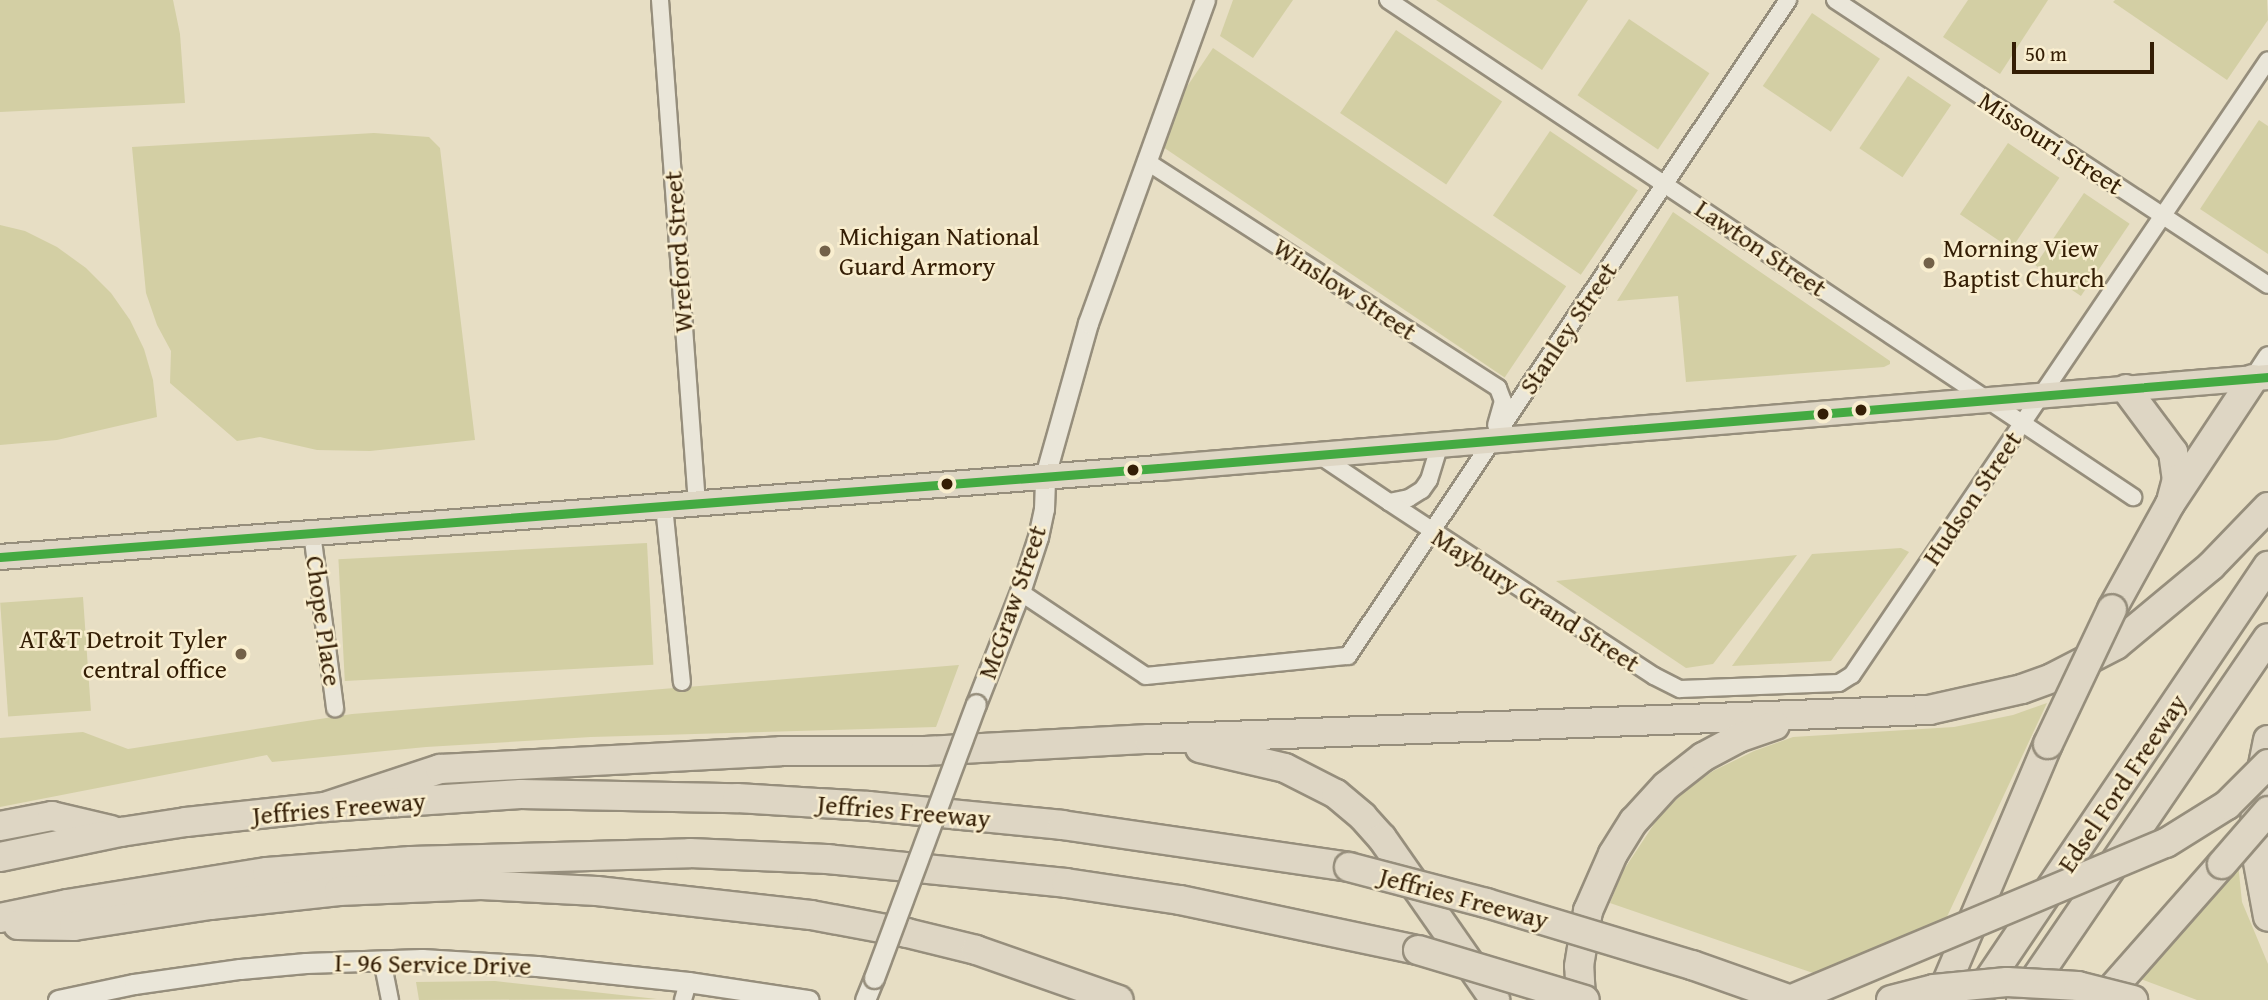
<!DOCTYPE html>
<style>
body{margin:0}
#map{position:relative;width:2268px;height:1000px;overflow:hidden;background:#e7dec4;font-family:"Gentium Book Plus",serif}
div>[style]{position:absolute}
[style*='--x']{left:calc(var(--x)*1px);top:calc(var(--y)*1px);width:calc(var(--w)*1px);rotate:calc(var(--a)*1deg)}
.green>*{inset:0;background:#d3cfa4;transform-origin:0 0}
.roads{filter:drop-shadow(2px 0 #968e7c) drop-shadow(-2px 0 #968e7c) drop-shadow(0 2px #968e7c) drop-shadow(0 -2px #968e7c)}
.minor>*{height:16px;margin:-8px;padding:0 8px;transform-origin:8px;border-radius:8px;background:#eae6d9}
.tertiary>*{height:19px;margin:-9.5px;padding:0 9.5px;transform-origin:9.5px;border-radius:9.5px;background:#eae6d9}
.primary>*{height:24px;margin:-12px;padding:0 12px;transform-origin:12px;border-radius:12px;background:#ded6c4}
.motorway>*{height:28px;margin:-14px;padding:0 14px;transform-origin:14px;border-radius:14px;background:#ded6c4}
.bridges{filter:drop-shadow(2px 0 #968e7c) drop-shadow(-2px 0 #968e7c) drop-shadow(0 2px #968e7c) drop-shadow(0 -2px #968e7c)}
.tertiary-bridge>*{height:19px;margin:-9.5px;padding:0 9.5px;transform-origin:9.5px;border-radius:9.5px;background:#eae6d9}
.motorway-bridge>*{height:28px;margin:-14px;padding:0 14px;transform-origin:14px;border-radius:14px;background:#ded6c4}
.bus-1>*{height:9px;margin:-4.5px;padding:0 4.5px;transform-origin:4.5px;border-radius:4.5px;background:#44aa42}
.dots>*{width:19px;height:19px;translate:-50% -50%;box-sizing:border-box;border:4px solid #f9eecf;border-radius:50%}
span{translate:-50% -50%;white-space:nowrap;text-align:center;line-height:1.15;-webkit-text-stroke:5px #f9eecf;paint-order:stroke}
.street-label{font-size:26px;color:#341e05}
.poi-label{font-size:26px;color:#341e05}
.left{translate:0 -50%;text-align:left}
.right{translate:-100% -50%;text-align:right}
.scale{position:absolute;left:2012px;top:42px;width:142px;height:32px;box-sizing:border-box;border:4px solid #341e05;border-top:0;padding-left:9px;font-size:21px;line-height:24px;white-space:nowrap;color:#341e05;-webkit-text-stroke:5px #f9eecf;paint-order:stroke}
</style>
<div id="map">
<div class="green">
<div style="clip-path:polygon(0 0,173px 0,180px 34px,185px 103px,0 112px)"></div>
<div style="clip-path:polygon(1233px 0,1293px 0,1253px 58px,1220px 36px)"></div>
<div style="clip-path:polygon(1436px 0,1588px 0,1542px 70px)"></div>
<div style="clip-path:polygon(1968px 0,2048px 0,2000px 74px,1943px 37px)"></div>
<div style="clip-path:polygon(2115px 0,2267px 0,2268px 20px,2227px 80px,2113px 2px)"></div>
<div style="left:1812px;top:13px;width:82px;height:88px;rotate:34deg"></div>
<div style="left:1629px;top:19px;width:97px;height:92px;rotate:34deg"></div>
<div style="left:1396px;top:30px;width:128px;height:100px;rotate:34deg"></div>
<div style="left:1213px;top:48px;width:426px;height:110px;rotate:34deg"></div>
<div style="left:1908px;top:76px;width:52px;height:87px;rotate:34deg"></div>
<div style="clip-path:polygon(2259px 120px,2268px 126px,2268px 254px,2200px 209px)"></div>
<div style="left:1550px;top:131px;width:106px;height:102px;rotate:34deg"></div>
<div style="clip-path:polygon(374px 133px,429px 137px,440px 148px,475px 440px,370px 451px,317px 450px,260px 437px,237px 441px,170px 383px,171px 351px,157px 325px,146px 293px,132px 147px)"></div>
<div style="left:2008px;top:143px;width:62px;height:86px;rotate:34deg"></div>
<div style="left:2084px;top:193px;width:55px;height:87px;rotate:34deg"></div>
<div style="clip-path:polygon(1673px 212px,1890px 361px,1890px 364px,1884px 367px,1686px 382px,1678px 296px,1617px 301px)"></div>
<div style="clip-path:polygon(0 225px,25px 231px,57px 247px,86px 268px,111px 293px,130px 320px,144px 349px,153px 380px,157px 417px,57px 440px,0 445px)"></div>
<div style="left:647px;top:543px;width:122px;height:309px;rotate:87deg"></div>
<div style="clip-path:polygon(1901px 548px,1909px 552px,1831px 661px,1732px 666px,1812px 554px)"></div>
<div style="clip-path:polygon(1797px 555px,1713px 664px,1686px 668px,1556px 581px)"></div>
<div style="left:83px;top:597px;width:114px;height:83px;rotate:86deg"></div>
<div style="clip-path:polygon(959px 665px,936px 727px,591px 737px,426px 747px,272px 762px,267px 755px,0 807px,0 738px,83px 732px,128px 749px,352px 714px)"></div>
<div style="clip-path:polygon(2047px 703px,1945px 921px,1816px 974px,1610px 903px,1623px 871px,1658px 818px,1684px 792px,1713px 771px,1754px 751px,1793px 737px,1954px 727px,2013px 715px)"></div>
<div style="clip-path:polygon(2238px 863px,2242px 902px,2268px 964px,2268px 1000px,2197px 1000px,2138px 978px)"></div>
<div style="clip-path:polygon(495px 981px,657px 999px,419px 1000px,416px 982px)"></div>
</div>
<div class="roads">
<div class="minor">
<div style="--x:660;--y:0;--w:505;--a:85.8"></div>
<div style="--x:1388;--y:0;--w:896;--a:33.71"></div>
<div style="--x:1835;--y:0;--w:518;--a:33.35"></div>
<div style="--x:1146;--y:161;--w:419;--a:32.8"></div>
<div style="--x:1498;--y:388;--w:14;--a:69"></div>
<div style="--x:1503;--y:401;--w:25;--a:106"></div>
<div style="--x:1319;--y:455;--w:84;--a:33.9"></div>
<div style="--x:1389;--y:502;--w:20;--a:-11"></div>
<div style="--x:1409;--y:498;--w:15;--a:-32"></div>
<div style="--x:1422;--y:490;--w:12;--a:-55"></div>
<div style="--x:1429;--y:480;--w:38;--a:-73"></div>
<div style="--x:1389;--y:502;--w:317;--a:33.3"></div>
<div style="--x:1654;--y:676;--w:29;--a:27"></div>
<div style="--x:1680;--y:689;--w:159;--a:-2.2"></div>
<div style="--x:1839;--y:683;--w:15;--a:-32"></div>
<div style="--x:1852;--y:675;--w:742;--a:-55.92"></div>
<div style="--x:664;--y:506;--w:177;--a:84.2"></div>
<div style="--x:312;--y:533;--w:177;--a:82.5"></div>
<div style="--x:1020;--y:592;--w:151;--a:33.7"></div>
<div style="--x:1146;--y:676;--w:203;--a:-5.7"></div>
<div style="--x:1348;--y:656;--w:790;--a:-56.15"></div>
<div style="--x:382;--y:960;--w:41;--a:78.7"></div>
<div style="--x:683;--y:1000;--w:19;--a:-74"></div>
</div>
<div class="tertiary">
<div style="--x:2253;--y:379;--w:27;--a:-57"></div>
<div style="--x:976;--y:704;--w:120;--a:-68.6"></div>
<div style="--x:1020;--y:592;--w:58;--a:-71.9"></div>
<div style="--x:1038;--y:537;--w:29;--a:-78"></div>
<div style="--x:1044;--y:509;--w:33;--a:-88"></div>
<div style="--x:1045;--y:476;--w:159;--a:-74.3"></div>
<div style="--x:1088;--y:323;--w:344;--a:-70.1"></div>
<div style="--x:58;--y:1000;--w:78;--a:-11.9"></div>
<div style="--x:134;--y:984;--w:107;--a:-8.1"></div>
<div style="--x:240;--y:969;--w:66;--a:-5.2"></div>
<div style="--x:306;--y:963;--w:116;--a:-2"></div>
<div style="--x:422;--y:959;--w:115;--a:3.5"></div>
<div style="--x:537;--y:966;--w:152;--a:6"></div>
<div style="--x:688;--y:982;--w:122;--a:8.5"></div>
<div style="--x:865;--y:1000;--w:24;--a:-68"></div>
</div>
<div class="primary">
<div style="--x:0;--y:557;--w:1162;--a:-4.39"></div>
<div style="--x:1159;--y:468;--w:1113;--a:-4.69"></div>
</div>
<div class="motorway">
<div style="--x:2126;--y:389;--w:79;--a:53.3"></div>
<div style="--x:2173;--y:452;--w:27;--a:82"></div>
<div style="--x:2177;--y:479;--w:20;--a:105"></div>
<div style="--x:2112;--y:609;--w:120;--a:-61.1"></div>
<div style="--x:2170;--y:504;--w:150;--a:-56.4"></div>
<div style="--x:2268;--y:740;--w:61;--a:101.3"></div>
<div style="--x:2256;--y:800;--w:46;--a:91.2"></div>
<div style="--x:2255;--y:846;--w:72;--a:79.6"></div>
<div style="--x:1200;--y:748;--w:87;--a:13.2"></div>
<div style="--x:1285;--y:768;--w:57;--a:27"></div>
<div style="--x:1336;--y:794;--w:35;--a:40"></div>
<div style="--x:1363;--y:817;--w:28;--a:48"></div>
<div style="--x:1382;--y:838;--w:198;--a:55.1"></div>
<div style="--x:325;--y:807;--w:121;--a:-18.3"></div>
<div style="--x:440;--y:769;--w:341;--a:-3"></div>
<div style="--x:781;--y:751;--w:144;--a:0"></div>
<div style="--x:925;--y:751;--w:224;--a:-3.1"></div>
<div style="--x:1149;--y:739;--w:781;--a:-2.13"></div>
<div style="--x:1929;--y:710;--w:95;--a:-12.7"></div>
<div style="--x:2022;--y:689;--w:32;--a:-20"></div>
<div style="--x:2052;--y:678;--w:72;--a:-27.3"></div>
<div style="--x:2116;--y:645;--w:124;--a:-39.7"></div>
<div style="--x:2211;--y:566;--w:82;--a:-46"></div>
<div style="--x:0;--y:826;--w:53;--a:-10.9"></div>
<div style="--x:52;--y:816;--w:61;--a:13.3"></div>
<div style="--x:0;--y:857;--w:124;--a:-11.7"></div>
<div style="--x:121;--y:832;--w:66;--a:-8.7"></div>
<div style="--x:186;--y:822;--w:140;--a:-6.2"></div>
<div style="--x:325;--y:807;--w:196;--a:-3.8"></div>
<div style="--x:521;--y:794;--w:216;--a:1.1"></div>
<div style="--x:737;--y:798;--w:132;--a:3.5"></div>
<div style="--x:869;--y:806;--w:194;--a:5.6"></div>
<div style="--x:1062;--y:825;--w:290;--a:8.3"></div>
<div style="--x:0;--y:918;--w:68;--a:-11.8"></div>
<div style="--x:67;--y:904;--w:203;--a:-9.1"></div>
<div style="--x:267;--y:872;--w:144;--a:-4.4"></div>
<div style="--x:411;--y:861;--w:279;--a:-1.6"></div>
<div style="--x:690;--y:853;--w:137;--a:2.5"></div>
<div style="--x:827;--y:859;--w:240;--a:5.7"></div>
<div style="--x:1066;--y:883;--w:115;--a:8.5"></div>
<div style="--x:1180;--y:900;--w:243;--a:11.9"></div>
<div style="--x:18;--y:925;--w:56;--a:1"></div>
<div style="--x:74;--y:926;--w:138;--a:-8.8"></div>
<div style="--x:210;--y:905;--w:130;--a:-6.2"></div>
<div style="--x:339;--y:891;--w:142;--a:-2.4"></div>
<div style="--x:481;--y:885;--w:116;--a:3"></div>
<div style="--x:597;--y:891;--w:215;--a:6.4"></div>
<div style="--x:811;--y:915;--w:98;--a:10.6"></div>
<div style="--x:907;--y:933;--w:71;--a:13.8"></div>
<div style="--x:976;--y:950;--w:151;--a:19.3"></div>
<div style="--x:1581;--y:1000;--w:34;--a:-93"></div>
<div style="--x:1579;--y:966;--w:56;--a:-80.7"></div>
<div style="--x:1588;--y:911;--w:62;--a:-66.3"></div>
<div style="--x:1613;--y:854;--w:39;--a:-58"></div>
<div style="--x:1634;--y:821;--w:47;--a:-47.6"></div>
<div style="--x:1666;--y:786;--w:47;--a:-38.1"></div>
<div style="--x:1703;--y:757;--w:40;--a:-28"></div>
<div style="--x:1738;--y:738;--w:39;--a:-19"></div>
<div style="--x:1935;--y:1000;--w:22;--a:-56"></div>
<div style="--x:1947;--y:982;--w:259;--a:-67"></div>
<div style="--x:1975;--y:1000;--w:524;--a:-55.98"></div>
<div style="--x:2021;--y:1000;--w:438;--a:-55.7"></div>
<div style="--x:2102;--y:1000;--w:181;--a:-48.6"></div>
</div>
</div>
<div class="bridges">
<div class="tertiary-bridge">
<div style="--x:874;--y:978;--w:292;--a:-69.6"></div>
</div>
<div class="motorway-bridge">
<div style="--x:2048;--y:744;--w:149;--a:-64.6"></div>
<div style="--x:2222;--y:864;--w:70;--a:-49"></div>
<div style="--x:1349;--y:867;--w:142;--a:14.7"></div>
<div style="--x:1486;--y:903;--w:215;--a:16.8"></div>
<div style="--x:1692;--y:965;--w:105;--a:19.5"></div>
<div style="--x:1418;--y:950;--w:174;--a:16.7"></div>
<div style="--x:1790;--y:1000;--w:407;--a:-22.7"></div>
<div style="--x:2166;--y:843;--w:72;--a:-31.9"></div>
<div style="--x:2227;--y:805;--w:58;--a:-45"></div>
<div style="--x:1891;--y:1000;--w:44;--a:-14.3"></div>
<div style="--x:1934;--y:989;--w:73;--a:-5.5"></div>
<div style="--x:2007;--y:982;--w:71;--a:3.2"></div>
<div style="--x:2078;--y:986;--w:57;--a:14.3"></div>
</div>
</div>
<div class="bus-1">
<div style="--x:0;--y:557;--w:1162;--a:-4.39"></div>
<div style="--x:1159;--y:468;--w:1113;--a:-4.69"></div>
</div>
<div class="dots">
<div style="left:825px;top:251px;background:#736148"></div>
<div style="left:1929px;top:263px;background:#736148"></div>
<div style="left:1861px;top:410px;background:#341e05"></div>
<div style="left:1823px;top:414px;background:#341e05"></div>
<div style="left:1133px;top:470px;background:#341e05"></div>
<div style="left:947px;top:484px;background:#341e05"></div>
<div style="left:241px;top:654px;background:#736148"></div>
</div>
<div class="street-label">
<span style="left:2051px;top:143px;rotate:33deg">Missouri Street</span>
<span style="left:1761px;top:248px;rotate:34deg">Lawton Street</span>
<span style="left:678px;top:252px;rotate:-94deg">Wreford Street</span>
<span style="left:1345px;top:289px;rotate:33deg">Winslow Street</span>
<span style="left:1568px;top:328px;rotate:-56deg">Stanley Street</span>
<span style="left:1972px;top:498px;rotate:-56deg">Hudson Street</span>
<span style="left:1536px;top:600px;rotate:33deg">Maybury Grand Street</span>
<span style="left:1012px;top:602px;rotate:-71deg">McGraw Street</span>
<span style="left:324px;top:621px;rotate:82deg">Chope Place</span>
<span style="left:2122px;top:783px;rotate:-56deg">Edsel Ford Freeway</span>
<span style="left:339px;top:808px;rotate:-5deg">Jeffries Freeway</span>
<span style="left:904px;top:811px;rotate:5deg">Jeffries Freeway</span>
<span style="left:1464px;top:898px;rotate:15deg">Jeffries Freeway</span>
<span style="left:433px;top:964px;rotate:1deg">I- 96 Service Drive</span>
</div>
<div class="poi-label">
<span class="left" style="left:839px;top:251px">Michigan National<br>Guard Armory</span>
<span class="left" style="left:1943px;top:263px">Morning View<br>Baptist Church</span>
<span class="right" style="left:227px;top:654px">AT&amp;T Detroit Tyler<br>central office</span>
</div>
<div class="scale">50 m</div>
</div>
